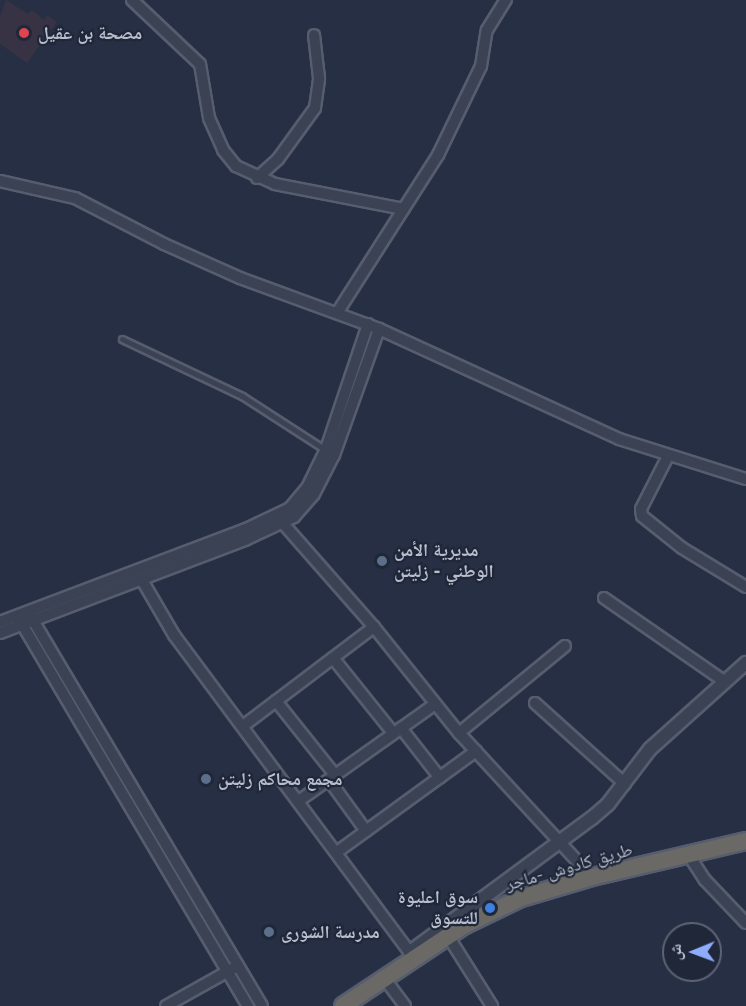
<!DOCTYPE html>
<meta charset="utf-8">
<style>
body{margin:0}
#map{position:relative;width:746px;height:1006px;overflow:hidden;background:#262f44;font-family:Montserrat,"Noto Naskh Arabic",sans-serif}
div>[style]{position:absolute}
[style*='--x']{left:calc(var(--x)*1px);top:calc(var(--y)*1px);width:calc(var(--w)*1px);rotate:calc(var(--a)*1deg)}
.medical>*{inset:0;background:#373344}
.roads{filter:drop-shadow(2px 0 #565d6e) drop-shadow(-2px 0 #565d6e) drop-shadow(0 2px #565d6e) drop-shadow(0 -2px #565d6e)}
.service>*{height:5px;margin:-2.5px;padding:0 2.5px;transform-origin:2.5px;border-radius:2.5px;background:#3b4254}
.minor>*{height:10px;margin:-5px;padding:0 5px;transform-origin:5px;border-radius:5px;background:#3b4254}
.tertiary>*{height:12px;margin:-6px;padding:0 6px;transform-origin:6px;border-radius:6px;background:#3b4254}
.trunk>*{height:16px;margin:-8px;padding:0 8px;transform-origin:8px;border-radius:8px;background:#6a6965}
.dots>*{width:16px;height:16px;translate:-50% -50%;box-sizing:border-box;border:3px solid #1f2739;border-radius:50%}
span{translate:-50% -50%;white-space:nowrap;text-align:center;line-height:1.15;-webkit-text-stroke:4.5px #1f2739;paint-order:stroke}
.poi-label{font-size:18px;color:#b8becd;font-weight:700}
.left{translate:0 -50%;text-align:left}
.right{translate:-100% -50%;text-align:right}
.street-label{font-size:18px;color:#b8becd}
.north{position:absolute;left:662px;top:922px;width:60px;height:60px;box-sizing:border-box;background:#1f2739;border:2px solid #5c6374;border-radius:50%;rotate:269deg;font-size:16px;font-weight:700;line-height:24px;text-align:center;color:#b8becd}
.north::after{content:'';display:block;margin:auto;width:21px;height:27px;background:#8eabfc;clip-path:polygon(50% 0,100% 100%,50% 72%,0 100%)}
</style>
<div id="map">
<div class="medical">
<div style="clip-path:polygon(6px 0,28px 14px,32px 10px,44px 20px,47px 15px,57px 22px,27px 63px,0 44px,0 16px)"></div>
</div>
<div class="roads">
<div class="service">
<div style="--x:122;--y:339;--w:133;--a:25.4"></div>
<div style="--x:242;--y:396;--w:101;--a:32.9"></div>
</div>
<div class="minor">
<div style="--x:132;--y:0;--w:93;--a:43.3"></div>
<div style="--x:200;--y:64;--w:55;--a:80.5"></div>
<div style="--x:209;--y:118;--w:35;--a:66"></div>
<div style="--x:223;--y:150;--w:21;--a:51"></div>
<div style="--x:236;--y:166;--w:43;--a:24.8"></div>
<div style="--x:275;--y:184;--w:131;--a:11"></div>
<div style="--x:257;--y:178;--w:28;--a:-42"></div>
<div style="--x:278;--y:159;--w:63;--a:-54"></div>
<div style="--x:315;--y:108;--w:30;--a:-82"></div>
<div style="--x:319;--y:78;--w:43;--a:-96.6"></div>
<div style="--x:0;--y:181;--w:77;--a:12.8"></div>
<div style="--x:75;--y:198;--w:100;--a:27.3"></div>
<div style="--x:164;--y:244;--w:83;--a:24.1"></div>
<div style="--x:240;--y:278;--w:148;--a:20.1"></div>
<div style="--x:379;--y:329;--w:264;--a:24.6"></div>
<div style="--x:619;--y:439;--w:133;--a:17.5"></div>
<div style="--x:337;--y:313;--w:188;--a:-57.4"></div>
<div style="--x:438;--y:155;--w:99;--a:-64.2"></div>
<div style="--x:481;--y:66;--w:36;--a:-81"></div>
<div style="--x:487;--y:30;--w:36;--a:-58"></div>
<div style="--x:668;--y:456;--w:59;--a:117"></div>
<div style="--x:641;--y:509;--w:7;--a:82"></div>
<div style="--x:642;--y:516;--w:51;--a:38.7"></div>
<div style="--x:682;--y:548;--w:75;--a:31.4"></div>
<div style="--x:280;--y:520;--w:142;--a:48.7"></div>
<div style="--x:374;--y:627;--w:136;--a:51.3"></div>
<div style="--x:459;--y:733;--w:196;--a:47.3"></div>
<div style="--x:142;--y:580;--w:64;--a:59.8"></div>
<div style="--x:174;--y:635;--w:402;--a:53.4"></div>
<div style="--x:604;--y:598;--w:146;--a:34.7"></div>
<div style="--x:31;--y:617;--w:452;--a:59.3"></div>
<div style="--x:19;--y:619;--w:450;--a:59.4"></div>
<div style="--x:0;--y:622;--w:263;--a:-20.7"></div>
<div style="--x:246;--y:529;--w:49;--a:-25.5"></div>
<div style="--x:290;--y:508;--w:26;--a:-50"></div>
<div style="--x:307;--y:488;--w:43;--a:-64"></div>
<div style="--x:326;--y:449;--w:132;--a:-71.4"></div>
<div style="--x:0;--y:633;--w:264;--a:-20.8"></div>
<div style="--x:247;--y:539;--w:52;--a:-25.1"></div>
<div style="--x:294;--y:517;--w:30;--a:-49"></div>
<div style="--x:314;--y:494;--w:44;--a:-62.9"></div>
<div style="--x:334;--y:455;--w:134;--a:-70.3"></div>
<div style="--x:333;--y:658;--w:96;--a:51.3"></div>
<div style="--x:276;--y:701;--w:95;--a:51.4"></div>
<div style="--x:535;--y:703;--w:121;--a:42"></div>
<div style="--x:243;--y:726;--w:164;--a:-37.1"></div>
<div style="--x:401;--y:728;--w:63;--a:52"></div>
<div style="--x:459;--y:733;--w:137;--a:-39.4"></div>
<div style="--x:329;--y:780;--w:63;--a:54"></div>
<div style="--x:300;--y:800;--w:166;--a:-35.4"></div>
<div style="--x:337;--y:852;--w:172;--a:-36"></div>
<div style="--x:688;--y:854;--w:31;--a:57"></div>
<div style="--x:705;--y:880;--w:59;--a:46.4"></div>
<div style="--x:448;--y:936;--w:83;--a:57.8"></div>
<div style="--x:384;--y:978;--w:35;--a:53"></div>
<div style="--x:166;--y:1006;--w:78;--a:-29.2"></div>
</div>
<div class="tertiary">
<div style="--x:410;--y:952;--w:226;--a:-36.4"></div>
<div style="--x:592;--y:818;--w:21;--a:-41"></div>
<div style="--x:608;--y:804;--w:69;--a:-52.6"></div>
<div style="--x:650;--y:749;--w:129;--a:-41.9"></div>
</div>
<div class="trunk">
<div style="--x:343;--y:1006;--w:146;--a:-33.6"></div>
<div style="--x:465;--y:925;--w:62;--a:-25.7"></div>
<div style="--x:521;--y:898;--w:74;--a:-16.5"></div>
<div style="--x:592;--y:877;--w:158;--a:-13.2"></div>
</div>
</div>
<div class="dots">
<div style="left:24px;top:33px;background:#e0444e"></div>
<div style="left:382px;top:561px;background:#5c6f8a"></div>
<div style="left:206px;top:779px;background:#5c6f8a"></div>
<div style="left:490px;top:908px;background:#3f7fe0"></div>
<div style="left:269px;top:932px;background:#5c6f8a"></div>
</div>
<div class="poi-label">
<span class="left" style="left:38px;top:33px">مصحة بن عقيل</span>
<span class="left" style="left:394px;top:561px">مديرية الأمن<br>الوطني - زليتن</span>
<span class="left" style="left:218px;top:779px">مجمع محاكم زليتن</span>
<span class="right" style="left:478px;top:908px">سوق اعليوة<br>للتسوق</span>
<span class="left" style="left:281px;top:932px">مدرسة الشورى</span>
</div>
<div class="street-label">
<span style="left:569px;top:867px;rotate:-16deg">طريق كادوش -ماجر</span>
</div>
<div class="north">ش</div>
</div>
